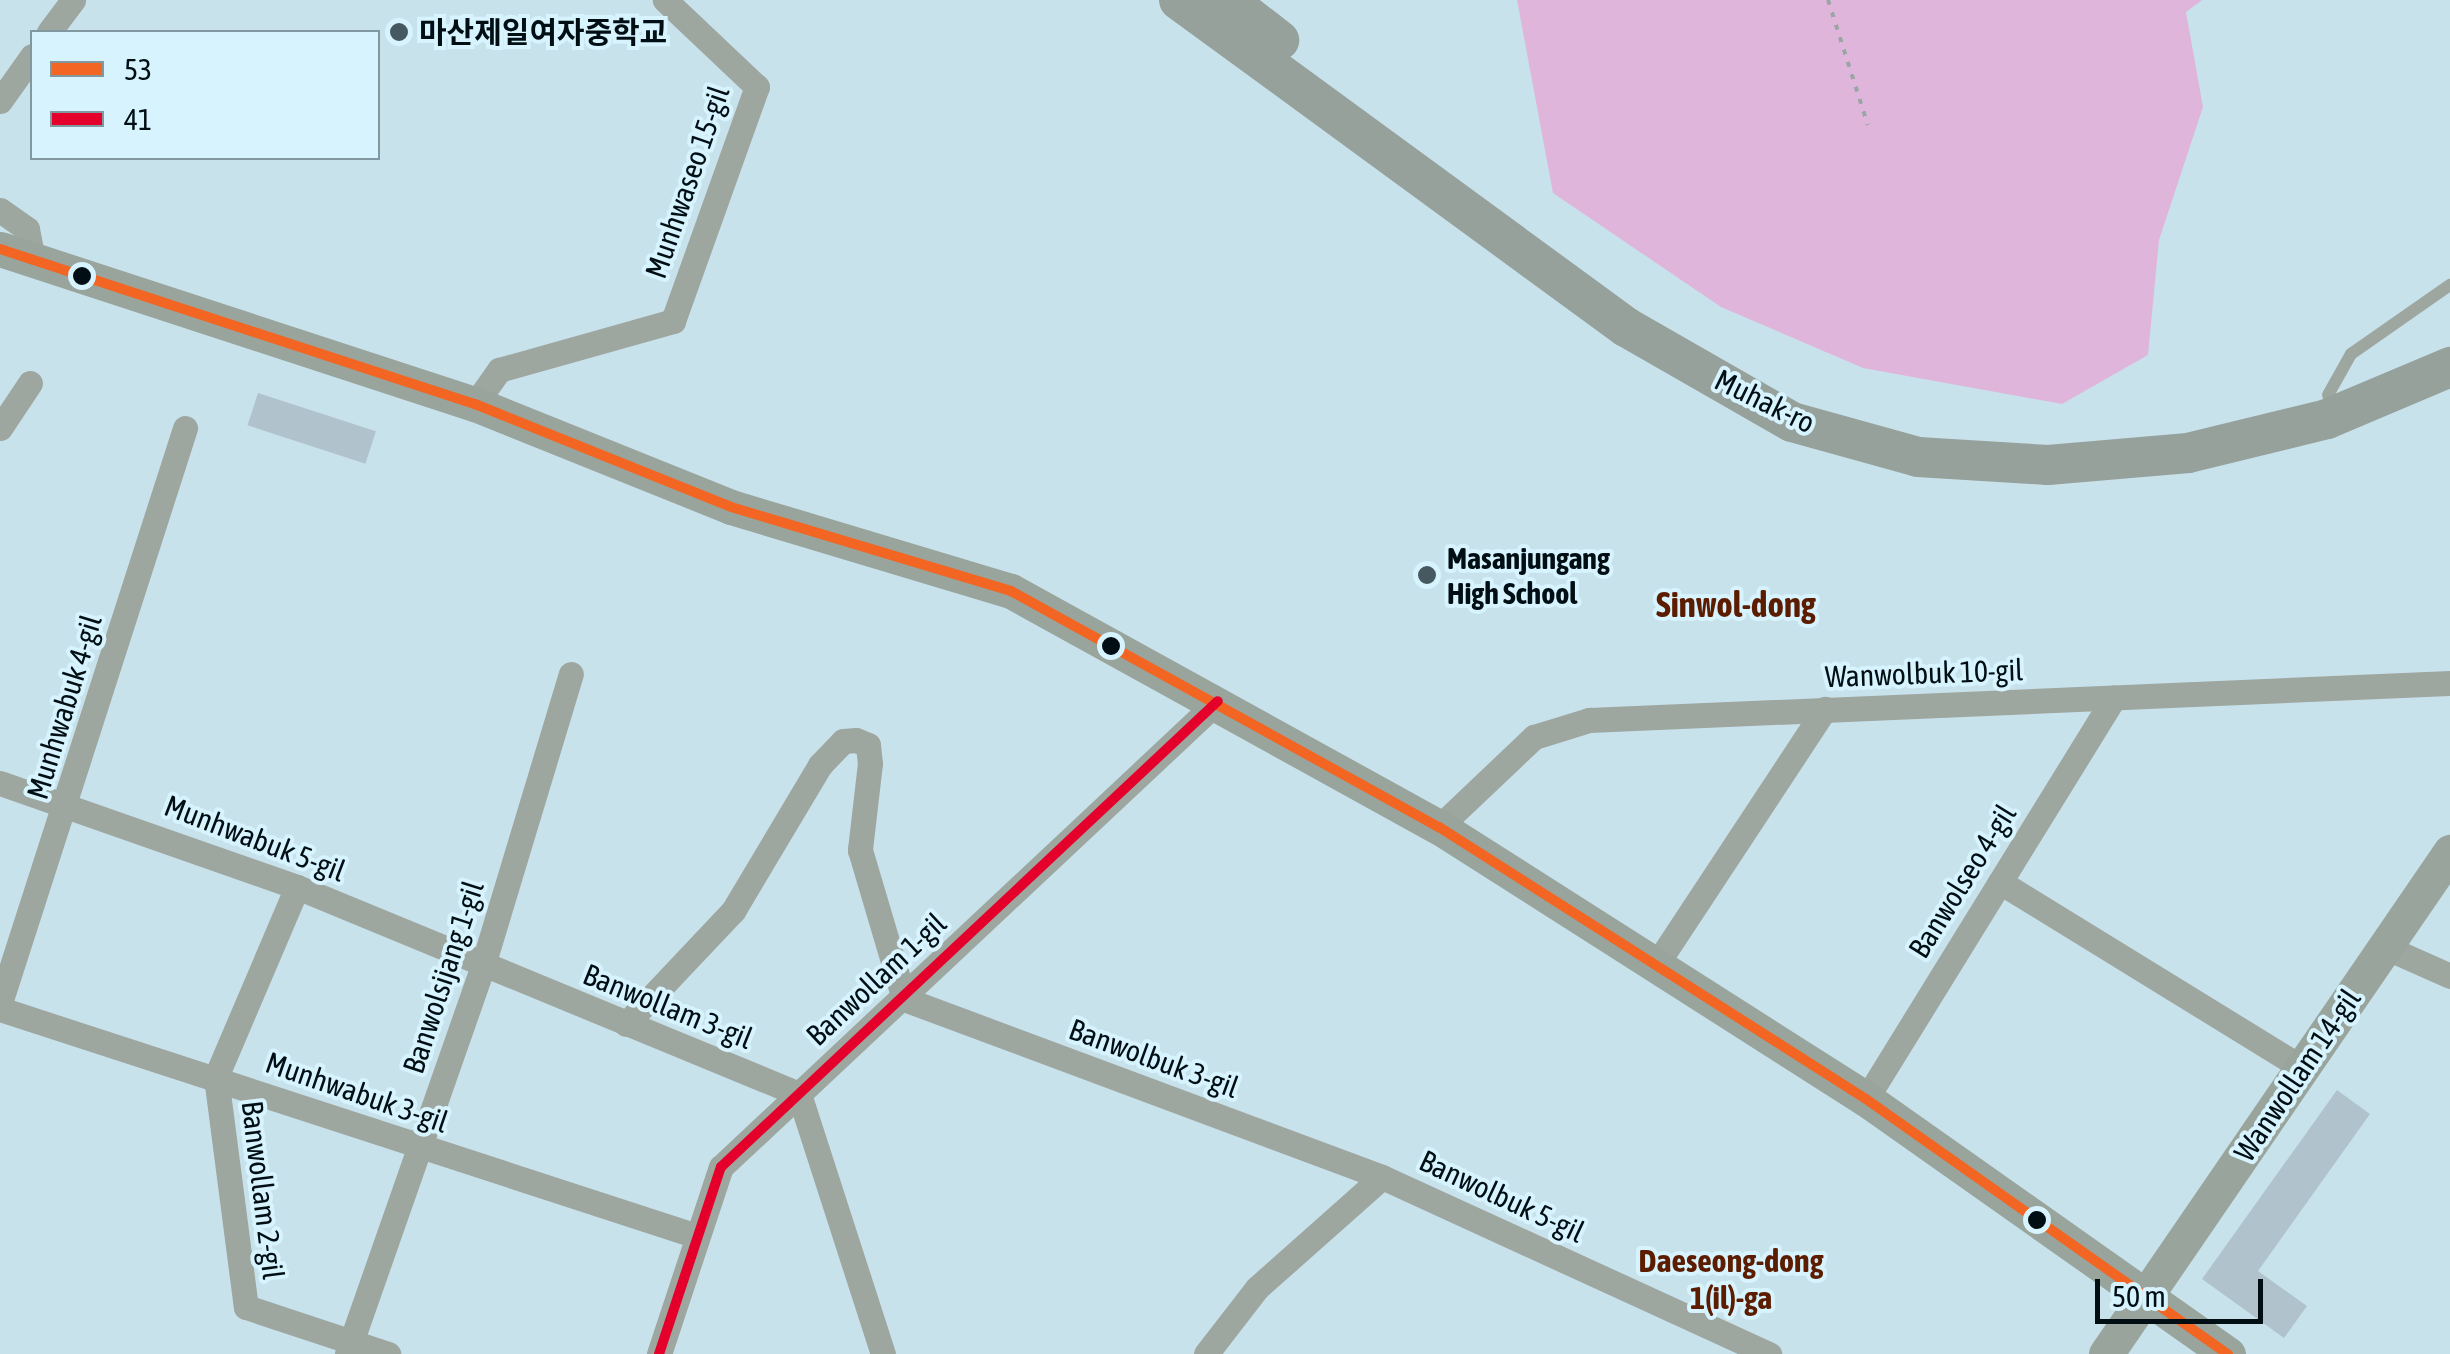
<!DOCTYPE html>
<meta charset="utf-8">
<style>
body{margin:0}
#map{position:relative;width:2450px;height:1354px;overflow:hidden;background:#c8e2ec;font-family:"Asap Condensed","Noto Sans KR",sans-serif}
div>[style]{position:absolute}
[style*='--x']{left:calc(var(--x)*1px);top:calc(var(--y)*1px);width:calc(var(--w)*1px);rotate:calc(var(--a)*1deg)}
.green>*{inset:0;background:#dfb5dc}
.building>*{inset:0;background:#b0c3cd;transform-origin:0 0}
.path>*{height:4px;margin-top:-2px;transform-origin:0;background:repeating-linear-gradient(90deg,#99a6a4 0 5px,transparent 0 13px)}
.lane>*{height:12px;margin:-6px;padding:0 6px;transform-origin:6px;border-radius:6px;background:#9ea6a0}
.street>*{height:25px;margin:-12.5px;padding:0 12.5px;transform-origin:12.5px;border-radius:12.5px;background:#9ea6a0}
.secondary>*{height:35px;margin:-17.5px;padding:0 17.5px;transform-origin:17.5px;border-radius:17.5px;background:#99a59c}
.primary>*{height:40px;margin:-20px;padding:0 20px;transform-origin:20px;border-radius:20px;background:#96a19c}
.bus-1>*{height:10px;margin:-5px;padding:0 5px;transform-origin:5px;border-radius:5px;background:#f26522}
.bus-2>*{height:10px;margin:-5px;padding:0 5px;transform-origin:5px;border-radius:5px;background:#e4002b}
.dots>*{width:28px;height:28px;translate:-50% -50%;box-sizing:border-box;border:5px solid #d6f3fe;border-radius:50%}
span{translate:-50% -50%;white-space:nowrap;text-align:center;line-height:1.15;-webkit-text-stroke:8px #d6f3fe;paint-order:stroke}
.poi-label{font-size:30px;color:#010f15;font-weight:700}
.left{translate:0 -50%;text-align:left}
.street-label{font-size:30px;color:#010f15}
.neighbourhood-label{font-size:32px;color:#5b1c00;font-weight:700}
.quarter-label{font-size:35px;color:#5b1c00;font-weight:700}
.legend{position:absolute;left:30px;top:30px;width:350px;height:130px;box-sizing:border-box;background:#d6f3fe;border:2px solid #8198a1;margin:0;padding:12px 18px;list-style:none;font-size:30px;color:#010f15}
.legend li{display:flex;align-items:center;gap:20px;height:50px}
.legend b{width:50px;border:2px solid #8198a1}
.scale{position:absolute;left:2095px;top:1279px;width:168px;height:45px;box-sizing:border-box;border:5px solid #010f15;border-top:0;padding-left:12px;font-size:30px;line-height:35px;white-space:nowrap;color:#010f15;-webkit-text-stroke:8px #d6f3fe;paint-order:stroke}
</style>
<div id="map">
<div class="green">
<div style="clip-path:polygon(1517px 0,2202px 0,2186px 12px,2203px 107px,2159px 240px,2148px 355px,2062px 404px,1863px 368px,1721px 307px,1553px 193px)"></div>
</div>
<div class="building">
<div style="left:258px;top:393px;width:124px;height:34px;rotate:18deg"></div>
<div style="clip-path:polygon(2337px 1090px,2370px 1114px,2258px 1271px,2307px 1306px,2284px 1338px,2202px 1279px)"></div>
</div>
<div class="path">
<div style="--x:1828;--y:0;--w:131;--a:72.3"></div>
</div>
<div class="lane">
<div style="--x:2328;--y:395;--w:47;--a:-60.7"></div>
<div style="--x:2351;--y:354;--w:121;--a:-34.9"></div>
</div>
<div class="street">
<div style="--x:49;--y:32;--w:40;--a:-53"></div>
<div style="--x:0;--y:101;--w:55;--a:-54.6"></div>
<div style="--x:0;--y:210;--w:33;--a:35"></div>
<div style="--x:27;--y:229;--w:32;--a:79"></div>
<div style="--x:475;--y:404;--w:42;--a:-54.8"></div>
<div style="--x:499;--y:370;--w:181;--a:-15.7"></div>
<div style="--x:673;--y:321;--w:249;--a:-70.3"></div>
<div style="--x:757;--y:87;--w:127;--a:-136.6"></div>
<div style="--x:0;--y:428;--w:54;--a:-56.3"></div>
<div style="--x:0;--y:783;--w:315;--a:19.3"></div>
<div style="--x:297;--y:887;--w:543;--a:22.41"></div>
<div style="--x:799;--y:1094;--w:273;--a:72.1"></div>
<div style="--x:1439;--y:827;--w:131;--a:-43.5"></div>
<div style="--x:1534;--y:737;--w:58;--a:-17.2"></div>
<div style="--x:1589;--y:720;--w:862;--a:-2.46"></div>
<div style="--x:2000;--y:882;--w:355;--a:31.6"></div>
<div style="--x:297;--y:887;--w:207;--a:113.1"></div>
<div style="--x:216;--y:1077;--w:232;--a:82.6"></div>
<div style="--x:246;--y:1307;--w:150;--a:18.3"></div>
<div style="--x:2385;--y:947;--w:71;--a:24"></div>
<div style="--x:1656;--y:965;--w:307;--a:-56.6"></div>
<div style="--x:0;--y:1003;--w:604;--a:-72.16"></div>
<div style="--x:0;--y:1009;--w:730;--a:18.04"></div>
<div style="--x:626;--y:1024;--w:156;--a:-46.6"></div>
<div style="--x:733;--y:911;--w:170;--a:-59.2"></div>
<div style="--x:820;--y:765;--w:33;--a:-46"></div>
<div style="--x:843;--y:741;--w:13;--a:-4"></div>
<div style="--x:856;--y:740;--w:13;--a:23"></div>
<div style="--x:868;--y:745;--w:18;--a:84"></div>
<div style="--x:870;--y:763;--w:88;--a:96.6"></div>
<div style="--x:860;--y:850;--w:155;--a:73.5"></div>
<div style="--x:904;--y:999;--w:510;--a:20.42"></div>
<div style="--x:1382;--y:1177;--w:426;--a:24.6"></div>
<div style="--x:1866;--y:1099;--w:472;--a:-58.3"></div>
<div style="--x:347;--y:1354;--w:412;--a:-70.7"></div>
<div style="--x:483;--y:965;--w:304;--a:-73.2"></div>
<div style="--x:659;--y:1354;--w:197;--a:-71.7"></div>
<div style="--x:721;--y:1167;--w:681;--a:-43.16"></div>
<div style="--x:1206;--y:1354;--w:83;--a:-52.3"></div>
<div style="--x:1257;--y:1288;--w:167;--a:-41.6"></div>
</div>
<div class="secondary">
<div style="--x:0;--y:249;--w:500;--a:18.1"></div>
<div style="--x:475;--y:404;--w:276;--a:21.9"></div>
<div style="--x:731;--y:507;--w:292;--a:16.7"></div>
<div style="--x:1011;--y:591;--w:489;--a:28.9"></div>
<div style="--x:1439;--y:827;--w:506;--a:32.5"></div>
<div style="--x:1866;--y:1099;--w:443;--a:35.2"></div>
<div style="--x:2106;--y:1354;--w:609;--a:-55.58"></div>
</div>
<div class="primary">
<div style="--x:1179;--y:0;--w:554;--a:36.19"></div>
<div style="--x:1626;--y:327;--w:191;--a:29.8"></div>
<div style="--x:1792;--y:422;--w:131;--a:15.5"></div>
<div style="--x:1918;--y:457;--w:130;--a:3.5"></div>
<div style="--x:2048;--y:465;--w:141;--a:-4.9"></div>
<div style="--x:2188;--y:453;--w:143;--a:-13.7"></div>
<div style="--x:2327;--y:419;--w:134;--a:-22.9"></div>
<div style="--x:1227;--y:0;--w:66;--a:37.6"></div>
</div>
<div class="bus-1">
<div style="--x:0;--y:249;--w:500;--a:18.1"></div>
<div style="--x:475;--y:404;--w:276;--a:21.9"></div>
<div style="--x:731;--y:507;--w:292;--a:16.7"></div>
<div style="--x:1011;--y:591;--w:489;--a:28.9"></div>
<div style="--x:1439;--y:827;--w:506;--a:32.5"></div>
<div style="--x:1866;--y:1099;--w:443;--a:35.2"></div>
</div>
<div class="bus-2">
<div style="--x:659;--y:1354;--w:197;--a:-71.7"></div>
<div style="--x:721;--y:1167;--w:681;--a:-43.16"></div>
</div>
<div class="dots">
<div style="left:399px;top:32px;background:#475960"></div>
<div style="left:82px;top:276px;background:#010f15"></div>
<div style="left:1427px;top:575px;background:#475960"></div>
<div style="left:1111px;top:646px;background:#010f15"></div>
<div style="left:2037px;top:1220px;background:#010f15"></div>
</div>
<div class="poi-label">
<span class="left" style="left:419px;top:32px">마산제일여자중학교</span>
<span class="left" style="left:1447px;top:575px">Masanjungang<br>High School</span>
</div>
<div class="street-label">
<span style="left:687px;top:182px;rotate:-71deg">Munhwaseo 15-gil</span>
<span style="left:1765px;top:401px;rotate:26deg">Muhak-ro</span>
<span style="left:1924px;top:673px;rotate:-2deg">Wanwolbuk 10-gil</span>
<span style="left:64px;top:707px;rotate:-73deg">Munhwabuk 4-gil</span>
<span style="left:255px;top:838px;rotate:21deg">Munhwabuk 5-gil</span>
<span style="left:1962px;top:881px;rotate:-58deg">Banwolseo 4-gil</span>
<span style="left:443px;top:977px;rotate:-72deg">Banwolsijang 1-gil</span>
<span style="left:876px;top:979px;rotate:-43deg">Banwollam 1-gil</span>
<span style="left:668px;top:1006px;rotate:22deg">Banwollam 3-gil</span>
<span style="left:1154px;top:1058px;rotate:20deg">Banwolbuk 3-gil</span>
<span style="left:2297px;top:1075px;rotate:-56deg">Wanwollam 14-gil</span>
<span style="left:357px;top:1092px;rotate:19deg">Munhwabuk 3-gil</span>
<span style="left:263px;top:1190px;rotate:83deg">Banwollam 2-gil</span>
<span style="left:1502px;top:1196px;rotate:25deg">Banwolbuk 5-gil</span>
</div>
<div class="neighbourhood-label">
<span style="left:1731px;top:1280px">Daeseong-dong<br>1(il)-ga</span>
</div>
<div class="quarter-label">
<span style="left:1736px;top:604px">Sinwol-dong</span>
</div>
<ul class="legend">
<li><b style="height:12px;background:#f26522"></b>53</li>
<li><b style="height:12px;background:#e4002b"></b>41</li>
</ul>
<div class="scale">50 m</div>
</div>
